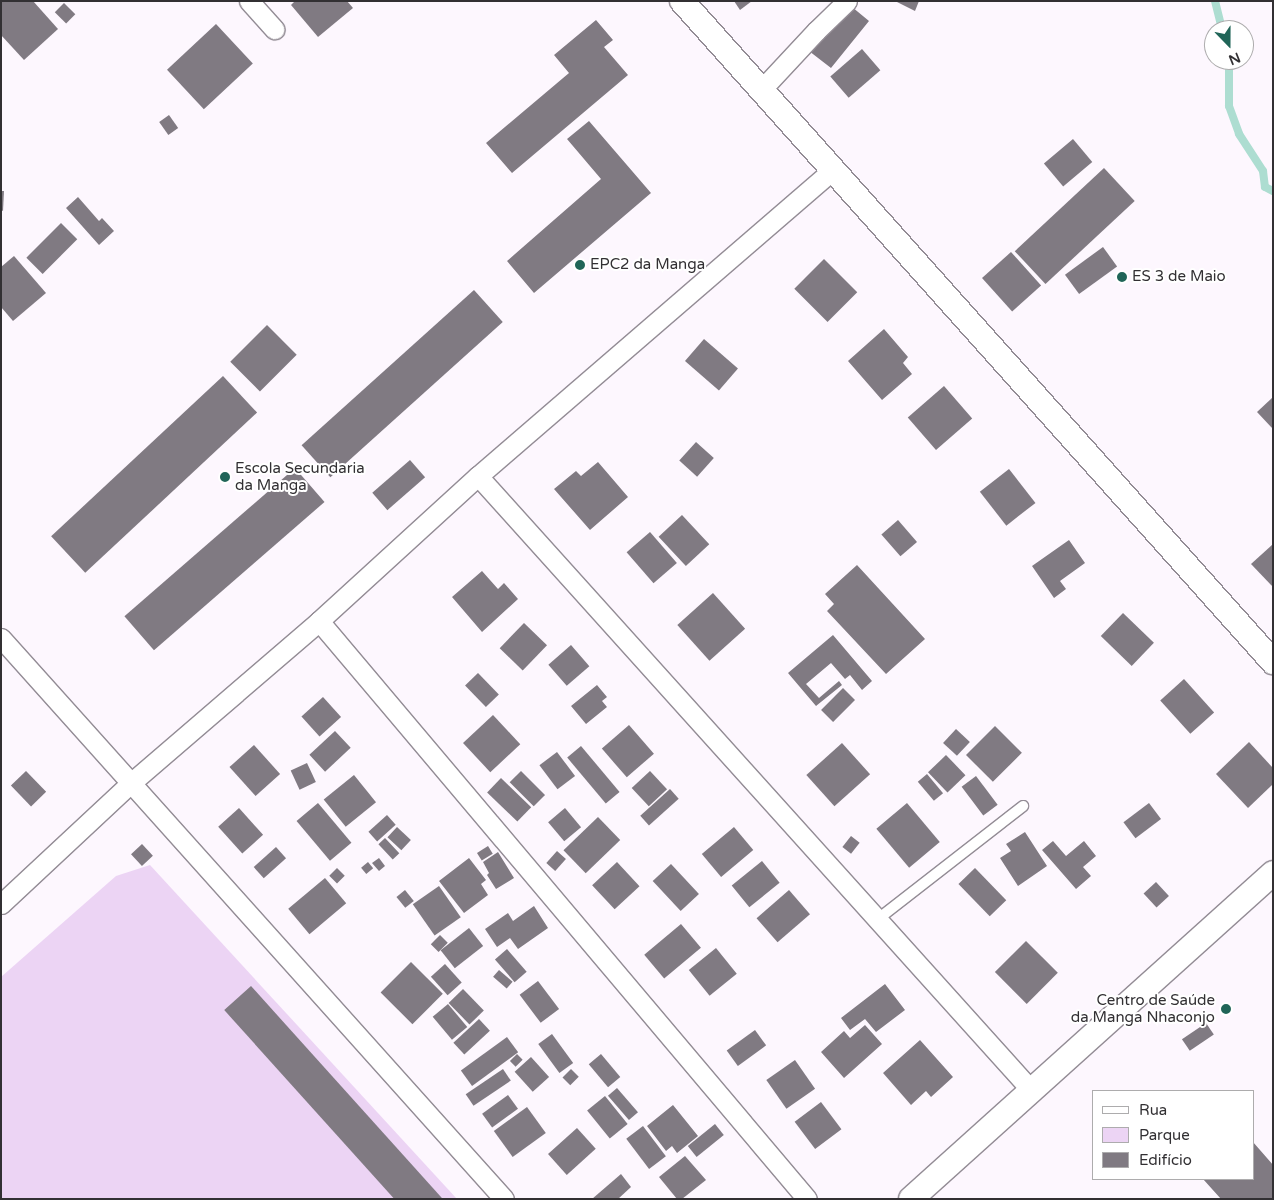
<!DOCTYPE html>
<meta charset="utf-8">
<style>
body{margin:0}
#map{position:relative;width:1274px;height:1200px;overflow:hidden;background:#fdf7fe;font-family:"Varela Round",sans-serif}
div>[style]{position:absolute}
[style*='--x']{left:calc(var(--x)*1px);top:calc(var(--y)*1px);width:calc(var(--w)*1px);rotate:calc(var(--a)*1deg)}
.green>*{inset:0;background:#ecd4f4}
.stream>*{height:8px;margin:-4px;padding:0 4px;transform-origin:4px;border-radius:4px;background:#adddd1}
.building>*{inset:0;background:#807a82;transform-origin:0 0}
.roads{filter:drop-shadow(1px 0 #938c95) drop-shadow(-1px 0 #938c95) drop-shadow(0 1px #938c95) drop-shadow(0 -1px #938c95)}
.service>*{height:10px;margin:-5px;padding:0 5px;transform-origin:5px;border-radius:5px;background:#fff}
.minor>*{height:19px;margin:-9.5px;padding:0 9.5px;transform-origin:9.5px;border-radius:9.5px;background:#fff}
.tertiary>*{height:24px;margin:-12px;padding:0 12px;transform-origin:12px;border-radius:12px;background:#fff}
.dots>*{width:14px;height:14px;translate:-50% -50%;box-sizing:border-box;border:2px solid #fff;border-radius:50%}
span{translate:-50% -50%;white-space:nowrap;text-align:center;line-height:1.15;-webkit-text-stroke:4px #fff;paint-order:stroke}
.poi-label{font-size:15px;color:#323033}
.left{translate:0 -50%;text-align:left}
.right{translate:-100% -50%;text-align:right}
.frame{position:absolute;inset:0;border:2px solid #323033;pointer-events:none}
.legend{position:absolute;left:1092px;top:1090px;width:162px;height:90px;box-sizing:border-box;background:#fff;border:1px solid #adacad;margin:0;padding:6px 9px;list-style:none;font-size:15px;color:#323033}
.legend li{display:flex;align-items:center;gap:10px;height:25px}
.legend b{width:25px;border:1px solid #adacad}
.north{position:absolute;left:1204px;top:20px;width:50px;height:50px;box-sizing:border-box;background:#fff;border:1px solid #adacad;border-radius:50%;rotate:158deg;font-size:14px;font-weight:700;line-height:20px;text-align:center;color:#323033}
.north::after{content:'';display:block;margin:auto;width:18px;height:22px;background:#206558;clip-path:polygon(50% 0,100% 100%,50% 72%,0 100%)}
</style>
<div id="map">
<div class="green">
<div style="clip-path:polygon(150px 865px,457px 1199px,1px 1199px,1px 977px,116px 876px)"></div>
</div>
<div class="stream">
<div style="--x:1215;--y:1;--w:30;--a:76"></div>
<div style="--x:1229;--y:60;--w:46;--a:90"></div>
<div style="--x:1229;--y:106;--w:30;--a:70"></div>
<div style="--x:1239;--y:134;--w:44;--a:57"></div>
<div style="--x:1263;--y:171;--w:16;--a:83"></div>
<div style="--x:1265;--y:187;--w:9;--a:27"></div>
</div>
<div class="building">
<div style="clip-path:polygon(1px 1px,33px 1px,58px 29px,24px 60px,1px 35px)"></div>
<div style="clip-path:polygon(295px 1px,347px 1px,353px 8px,318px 37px,291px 5px)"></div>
<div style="clip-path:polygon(734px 1px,752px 1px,740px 10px)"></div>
<div style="clip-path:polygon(895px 1px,919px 1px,915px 11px)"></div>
<div style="left:64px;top:3px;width:16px;height:13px;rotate:45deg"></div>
<div style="clip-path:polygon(852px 7px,869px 21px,831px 68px,809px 51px,831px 24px,835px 28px)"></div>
<div style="clip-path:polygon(596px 20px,613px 40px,604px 47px,628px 75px,512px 173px,486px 143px,569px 73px,554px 55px)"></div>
<div style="left:216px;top:24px;width:54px;height:67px;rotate:47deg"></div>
<div style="left:862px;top:49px;width:28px;height:42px;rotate:49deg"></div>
<div style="left:169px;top:115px;width:16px;height:12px;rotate:55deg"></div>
<div style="clip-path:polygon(589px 121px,651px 193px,534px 293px,507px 261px,601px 179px,567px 139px)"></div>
<div style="left:1073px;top:139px;width:30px;height:38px;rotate:50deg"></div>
<div style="left:1104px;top:168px;width:45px;height:122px;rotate:47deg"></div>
<div style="clip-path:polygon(1px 191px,4px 191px,3px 211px,1px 210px)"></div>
<div style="clip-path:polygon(78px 197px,99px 221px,102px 218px,114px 231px,99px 245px,66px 208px)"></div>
<div style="left:61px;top:223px;width:23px;height:49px;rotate:45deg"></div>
<div style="left:1103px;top:247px;width:24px;height:47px;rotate:54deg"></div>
<div style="left:1011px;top:252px;width:45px;height:39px;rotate:48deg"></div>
<div style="clip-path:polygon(14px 256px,46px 293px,13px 321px,1px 307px,1px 267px)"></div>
<div style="left:824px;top:259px;width:47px;height:42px;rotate:45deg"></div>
<div style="left:474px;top:290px;width:43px;height:232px;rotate:48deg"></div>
<div style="left:267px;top:325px;width:42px;height:52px;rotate:45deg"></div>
<div style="clip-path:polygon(884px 329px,908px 357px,903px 363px,912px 374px,882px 400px,848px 361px)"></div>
<div style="left:704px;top:339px;width:45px;height:29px;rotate:41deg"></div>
<div style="left:223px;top:376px;width:50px;height:235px;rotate:47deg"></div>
<div style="left:944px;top:386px;width:43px;height:48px;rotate:49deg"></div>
<div style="clip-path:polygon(1273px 397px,1273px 429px,1257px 412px)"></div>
<div style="left:696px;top:442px;width:24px;height:25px;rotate:42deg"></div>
<div style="left:410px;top:460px;width:23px;height:50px;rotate:49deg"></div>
<div style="clip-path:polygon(598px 462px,628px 497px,590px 530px,554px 489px,576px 471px,581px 476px)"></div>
<div style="left:295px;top:468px;width:45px;height:226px;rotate:49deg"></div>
<div style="left:1009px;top:469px;width:43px;height:37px;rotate:52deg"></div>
<div style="left:682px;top:515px;width:40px;height:32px;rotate:47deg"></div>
<div style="left:898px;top:520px;width:29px;height:22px;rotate:49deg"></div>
<div style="left:650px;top:532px;width:41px;height:31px;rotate:49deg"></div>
<div style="clip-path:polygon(1069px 540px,1085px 563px,1060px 581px,1066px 589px,1054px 598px,1032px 566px)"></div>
<div style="clip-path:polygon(1273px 544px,1273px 587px,1251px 564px)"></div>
<div style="clip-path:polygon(857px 565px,925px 639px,886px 674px,827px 611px,834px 604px,825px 594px)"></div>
<div style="clip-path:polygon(482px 571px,498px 589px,504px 583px,518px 599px,482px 632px,452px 597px)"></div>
<div style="left:713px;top:593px;width:48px;height:48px;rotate:48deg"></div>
<div style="left:1123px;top:613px;width:43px;height:32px;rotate:44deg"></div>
<div style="left:524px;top:623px;width:32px;height:35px;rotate:44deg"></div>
<div style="clip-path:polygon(833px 635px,872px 681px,862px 690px,850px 675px,845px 679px,831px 663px,806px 684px,819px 698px,839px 681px,842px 685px,816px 706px,788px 673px)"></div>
<div style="left:571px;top:645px;width:28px;height:30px;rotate:49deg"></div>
<div style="left:478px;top:673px;width:30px;height:18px;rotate:46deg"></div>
<div style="left:1184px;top:679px;width:45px;height:32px;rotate:48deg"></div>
<div style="clip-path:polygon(597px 685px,607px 697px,602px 701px,607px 707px,586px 724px,571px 706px)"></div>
<div style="left:843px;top:688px;width:17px;height:31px;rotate:45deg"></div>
<div style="left:323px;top:697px;width:27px;height:29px;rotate:48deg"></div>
<div style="left:493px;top:715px;width:40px;height:41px;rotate:47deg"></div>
<div style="left:629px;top:725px;width:38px;height:36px;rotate:49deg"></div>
<div style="left:995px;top:726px;width:38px;height:41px;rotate:45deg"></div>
<div style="left:956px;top:729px;width:19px;height:19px;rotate:43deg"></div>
<div style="left:335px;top:731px;width:23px;height:35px;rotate:47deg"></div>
<div style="clip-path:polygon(1249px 742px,1273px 768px,1273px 784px,1248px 808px,1216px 774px)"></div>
<div style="left:842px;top:743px;width:42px;height:48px;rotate:48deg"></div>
<div style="left:254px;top:745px;width:39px;height:33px;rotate:48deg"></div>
<div style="left:581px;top:746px;width:60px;height:18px;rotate:50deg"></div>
<div style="left:557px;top:752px;width:30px;height:22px;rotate:53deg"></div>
<div style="left:946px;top:755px;width:28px;height:25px;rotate:46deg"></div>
<div style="left:307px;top:763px;width:21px;height:18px;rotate:65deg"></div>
<div style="left:26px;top:771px;width:29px;height:21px;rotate:46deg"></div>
<div style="left:521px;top:771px;width:34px;height:16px;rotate:45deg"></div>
<div style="left:650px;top:771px;width:25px;height:25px;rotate:47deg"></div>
<div style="left:927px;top:774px;width:25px;height:12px;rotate:50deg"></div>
<div style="left:354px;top:775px;width:35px;height:39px;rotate:51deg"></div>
<div style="left:976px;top:776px;width:36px;height:18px;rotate:53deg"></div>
<div style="left:501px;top:778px;width:42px;height:20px;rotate:44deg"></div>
<div style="left:670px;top:789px;width:13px;height:40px;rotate:48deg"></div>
<div style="left:318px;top:803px;width:52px;height:28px;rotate:50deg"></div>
<div style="left:907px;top:803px;width:51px;height:40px;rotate:50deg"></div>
<div style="left:1149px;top:803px;width:20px;height:32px;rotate:53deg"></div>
<div style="left:239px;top:808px;width:36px;height:28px;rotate:48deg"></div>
<div style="left:565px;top:808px;width:25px;height:22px;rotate:50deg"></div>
<div style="left:387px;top:815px;width:13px;height:25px;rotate:48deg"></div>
<div style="left:598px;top:817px;width:32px;height:48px;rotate:46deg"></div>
<div style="left:397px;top:827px;width:19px;height:14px;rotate:43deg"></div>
<div style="left:734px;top:827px;width:30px;height:42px;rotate:50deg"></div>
<div style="clip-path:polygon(1025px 832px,1047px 866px,1018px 886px,1000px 858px,1011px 851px,1006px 844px)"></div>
<div style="left:851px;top:836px;width:11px;height:14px;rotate:38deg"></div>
<div style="left:385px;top:838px;width:21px;height:9px;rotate:47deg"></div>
<div style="clip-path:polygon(1053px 841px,1066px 856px,1084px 841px,1096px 856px,1083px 867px,1091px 876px,1076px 889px,1042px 850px)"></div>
<div style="left:142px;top:844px;width:16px;height:15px;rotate:47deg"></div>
<div style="left:488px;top:846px;width:9px;height:13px;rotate:58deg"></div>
<div style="left:276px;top:847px;width:15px;height:30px;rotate:48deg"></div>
<div style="left:557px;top:851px;width:12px;height:16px;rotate:42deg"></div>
<div style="clip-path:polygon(498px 852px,514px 878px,496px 889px,487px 875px,489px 873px,483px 862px)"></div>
<div style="clip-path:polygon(379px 858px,385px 866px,379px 871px,372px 863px)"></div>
<div style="clip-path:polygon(469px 858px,486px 880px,481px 884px,488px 895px,464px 913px,439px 881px)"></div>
<div style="left:762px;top:861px;width:28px;height:39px;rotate:51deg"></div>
<div style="left:368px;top:862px;width:8px;height:9px;rotate:50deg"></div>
<div style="left:617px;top:862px;width:33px;height:34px;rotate:47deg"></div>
<div style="left:671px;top:864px;width:41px;height:25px;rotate:47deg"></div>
<div style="left:337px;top:868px;width:11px;height:11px;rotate:45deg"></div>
<div style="left:975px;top:868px;width:45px;height:23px;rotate:46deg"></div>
<div style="left:325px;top:878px;width:33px;height:48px;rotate:50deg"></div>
<div style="left:1156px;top:882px;width:19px;height:17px;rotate:47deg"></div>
<div style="left:439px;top:886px;width:38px;height:32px;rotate:55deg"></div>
<div style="left:405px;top:890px;width:14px;height:11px;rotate:51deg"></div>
<div style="left:789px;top:890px;width:32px;height:43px;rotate:49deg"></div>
<div style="clip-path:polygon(534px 906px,548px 928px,518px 949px,510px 938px,497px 947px,485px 929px,508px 913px,513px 921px)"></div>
<div style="left:681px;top:924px;width:31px;height:48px;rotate:50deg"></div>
<div style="left:469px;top:928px;width:23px;height:36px;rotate:52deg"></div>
<div style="left:440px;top:935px;width:11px;height:13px;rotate:45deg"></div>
<div style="left:1026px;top:941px;width:45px;height:44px;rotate:45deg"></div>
<div style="left:716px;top:948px;width:33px;height:35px;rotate:51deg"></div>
<div style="left:507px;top:949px;width:30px;height:16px;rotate:49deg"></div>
<div style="left:411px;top:962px;width:45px;height:43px;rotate:45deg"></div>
<div style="left:445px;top:964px;width:25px;height:19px;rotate:48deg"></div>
<div style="left:499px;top:970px;width:18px;height:9px;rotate:41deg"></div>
<div style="left:538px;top:981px;width:35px;height:23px;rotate:53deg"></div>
<div style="clip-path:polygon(885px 984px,905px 1010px,876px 1032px,865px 1019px,850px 1030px,841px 1018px)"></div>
<div style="left:251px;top:986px;width:287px;height:36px;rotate:48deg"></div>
<div style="left:463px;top:989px;width:30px;height:20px;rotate:46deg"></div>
<div style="left:448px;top:1004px;width:30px;height:20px;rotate:50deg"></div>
<div style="left:479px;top:1019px;width:16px;height:35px;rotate:47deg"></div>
<div style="left:1206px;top:1023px;width:14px;height:29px;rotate:56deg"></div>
<div style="clip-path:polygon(865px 1025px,882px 1044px,844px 1078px,821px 1052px,844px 1031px,850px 1038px)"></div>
<div style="left:755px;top:1030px;width:19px;height:35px;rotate:54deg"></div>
<div style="left:552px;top:1034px;width:36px;height:17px;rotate:54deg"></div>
<div style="left:507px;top:1037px;width:19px;height:57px;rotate:54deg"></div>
<div style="clip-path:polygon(920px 1040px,953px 1077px,931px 1097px,926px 1091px,911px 1105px,883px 1073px)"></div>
<div style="left:517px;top:1054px;width:8px;height:10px;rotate:45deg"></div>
<div style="left:601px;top:1054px;width:30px;height:16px;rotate:50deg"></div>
<div style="left:531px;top:1057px;width:27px;height:22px;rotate:48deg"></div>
<div style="left:795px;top:1060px;width:35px;height:35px;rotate:55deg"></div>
<div style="left:503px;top:1069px;width:14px;height:45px;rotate:56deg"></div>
<div style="left:571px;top:1069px;width:11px;height:12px;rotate:45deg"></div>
<div style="left:617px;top:1088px;width:32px;height:12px;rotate:49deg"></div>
<div style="left:508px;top:1095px;width:17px;height:32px;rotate:54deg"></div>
<div style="left:605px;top:1096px;width:36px;height:23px;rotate:51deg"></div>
<div style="left:821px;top:1102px;width:34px;height:33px;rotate:53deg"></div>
<div style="clip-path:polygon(673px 1105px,698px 1136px,677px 1153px,672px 1146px,666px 1151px,647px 1126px)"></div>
<div style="left:527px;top:1107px;width:32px;height:41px;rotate:54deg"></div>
<div style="left:715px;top:1124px;width:14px;height:35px;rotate:51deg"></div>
<div style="left:643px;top:1126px;width:38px;height:21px;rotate:53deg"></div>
<div style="left:577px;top:1128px;width:28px;height:39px;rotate:48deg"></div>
<div style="clip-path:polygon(1253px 1142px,1273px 1165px,1273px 1199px,1221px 1199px,1203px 1179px,1253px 1179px)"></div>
<div style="clip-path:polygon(685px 1156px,706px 1180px,682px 1199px,677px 1199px,659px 1177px)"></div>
<div style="clip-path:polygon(621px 1174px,631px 1187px,618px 1199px,592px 1199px)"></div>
</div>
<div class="roads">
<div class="service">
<div style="--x:878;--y:919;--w:184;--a:-37.9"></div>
</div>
<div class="minor">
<div style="--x:249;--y:1;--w:38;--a:48"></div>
<div style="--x:761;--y:90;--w:81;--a:-47"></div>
<div style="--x:816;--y:31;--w:43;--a:-44.1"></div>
<div style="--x:478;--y:476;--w:826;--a:47.99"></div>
<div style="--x:319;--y:621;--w:756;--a:49.83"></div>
<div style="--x:1;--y:638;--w:753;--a:48.12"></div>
<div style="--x:1;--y:904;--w:179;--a:-43"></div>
<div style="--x:132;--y:782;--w:247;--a:-40.7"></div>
<div style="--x:319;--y:621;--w:215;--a:-42.4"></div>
<div style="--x:478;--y:476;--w:468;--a:-40.8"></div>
</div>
<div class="tertiary">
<div style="--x:682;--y:1;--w:887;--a:48.2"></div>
<div style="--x:911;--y:1199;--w:487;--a:-42"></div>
</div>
</div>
<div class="dots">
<div style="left:580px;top:265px;background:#206558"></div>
<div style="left:1122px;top:277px;background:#206558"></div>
<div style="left:225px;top:477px;background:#206558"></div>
<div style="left:1226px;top:1009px;background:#206558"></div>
</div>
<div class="poi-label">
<span class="left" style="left:590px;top:265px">EPC2 da Manga</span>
<span class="left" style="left:1132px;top:277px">ES 3 de Maio</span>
<span class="left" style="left:235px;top:477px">Escola Secundaria<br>da Manga</span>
<span class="right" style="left:1215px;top:1009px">Centro de Saúde<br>da Manga Nhaconjo</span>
</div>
<div class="frame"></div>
<ul class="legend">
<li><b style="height:6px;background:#fff"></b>Rua</li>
<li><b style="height:14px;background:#ecd4f4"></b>Parque</li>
<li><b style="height:14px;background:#807a82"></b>Edifício</li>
</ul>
<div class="north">N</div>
</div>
